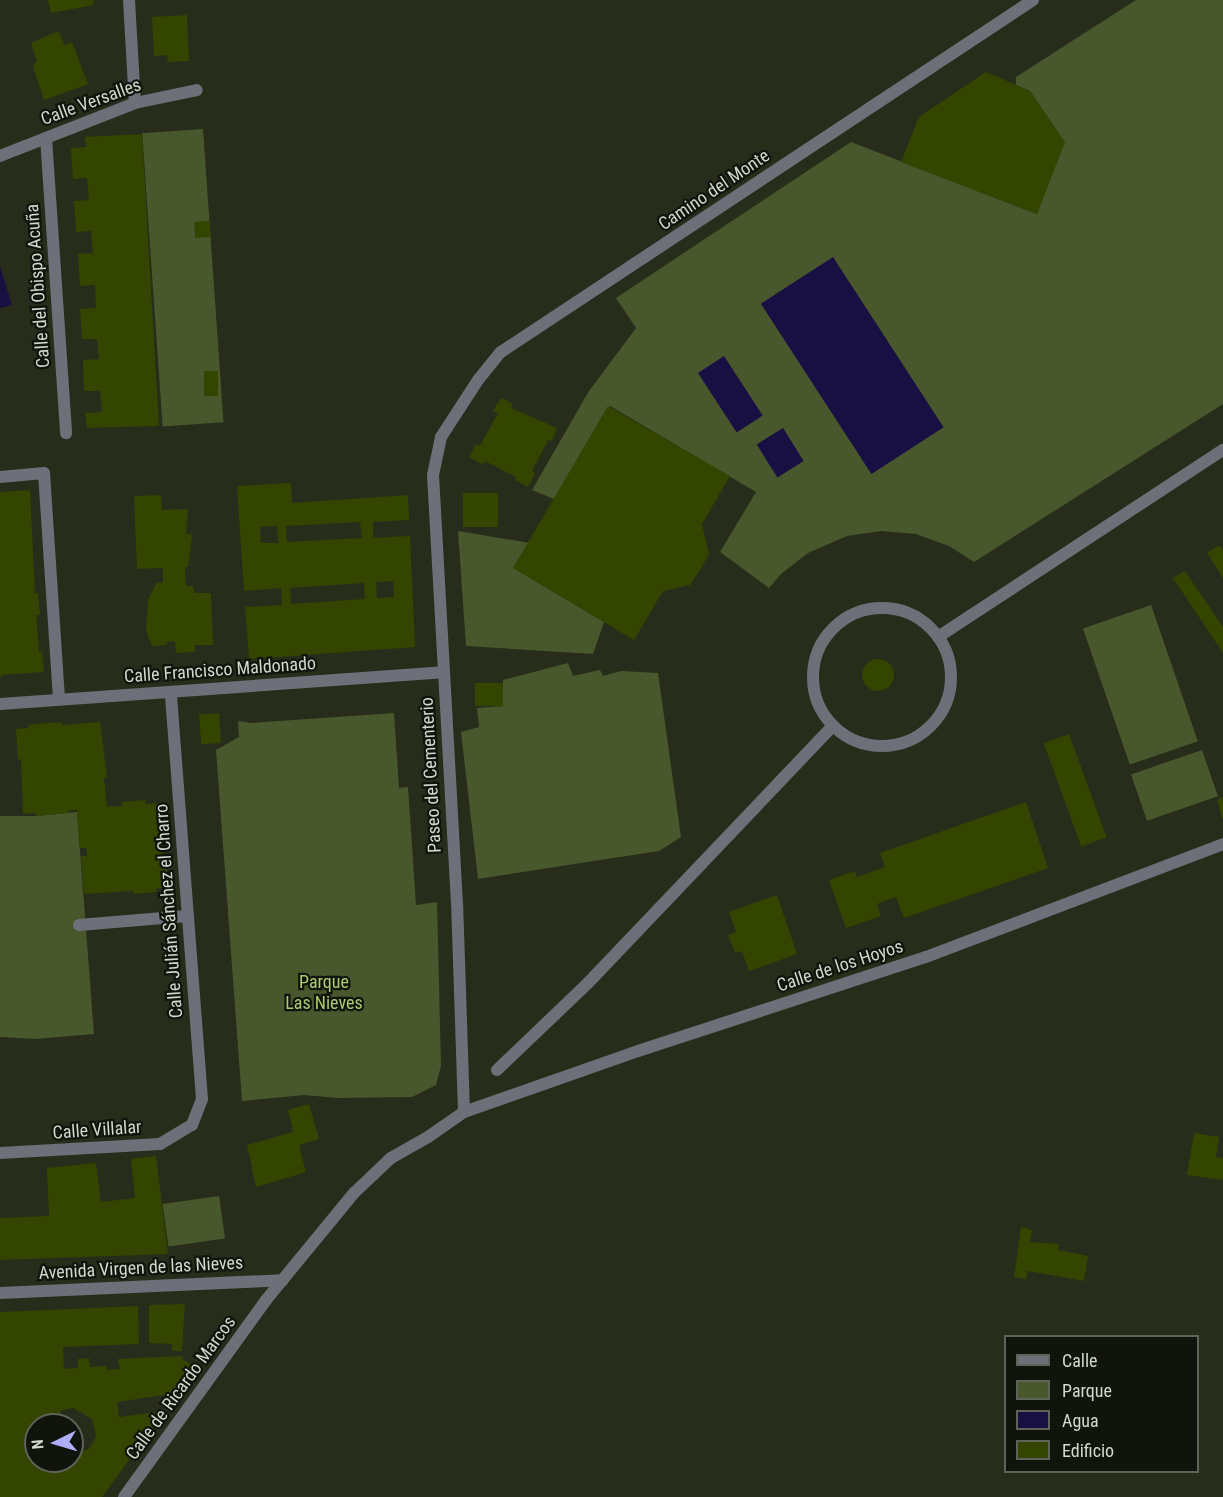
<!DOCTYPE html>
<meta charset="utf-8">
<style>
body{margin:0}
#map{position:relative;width:1223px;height:1497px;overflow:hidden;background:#272d1a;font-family:"Roboto Condensed",sans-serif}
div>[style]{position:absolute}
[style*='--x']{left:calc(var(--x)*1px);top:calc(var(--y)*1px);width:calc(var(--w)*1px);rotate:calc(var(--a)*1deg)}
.green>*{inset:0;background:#49572d;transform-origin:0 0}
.water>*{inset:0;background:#180f43;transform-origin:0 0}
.building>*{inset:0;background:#344500;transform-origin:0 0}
.round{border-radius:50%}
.street>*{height:12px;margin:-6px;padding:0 6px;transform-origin:6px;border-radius:6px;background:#6e6f79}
.street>.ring{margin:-6px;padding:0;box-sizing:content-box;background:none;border:12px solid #6e6f79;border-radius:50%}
span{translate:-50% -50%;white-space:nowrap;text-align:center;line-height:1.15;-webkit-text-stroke:4.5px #11140c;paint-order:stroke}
.street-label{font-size:18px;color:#d3d8cc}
.park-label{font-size:18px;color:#adcb71}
.legend{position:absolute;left:1004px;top:1335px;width:195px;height:138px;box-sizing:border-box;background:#11140c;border:2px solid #5f6259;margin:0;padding:8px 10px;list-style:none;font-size:18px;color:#d3d8cc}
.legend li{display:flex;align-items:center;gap:12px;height:30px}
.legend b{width:30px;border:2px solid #5f6259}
.north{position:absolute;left:24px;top:1413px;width:60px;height:60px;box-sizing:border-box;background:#11140c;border:2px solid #5f6259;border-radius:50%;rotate:265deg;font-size:16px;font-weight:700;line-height:24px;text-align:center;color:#d3d8cc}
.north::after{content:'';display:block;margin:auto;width:21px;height:27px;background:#aeaefa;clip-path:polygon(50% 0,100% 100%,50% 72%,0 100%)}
</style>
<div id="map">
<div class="green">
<div style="clip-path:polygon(1136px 0,1223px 0,1223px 404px,974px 562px,949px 546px,916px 534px,881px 531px,847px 536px,808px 553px,781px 574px,769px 588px,720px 552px,756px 492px,610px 406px,554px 499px,532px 490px,589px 391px,636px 328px,616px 298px,851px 142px,1037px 214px,1064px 142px,1030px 91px,1016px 85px,1016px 77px)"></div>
<div style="left:203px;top:129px;width:294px;height:61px;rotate:86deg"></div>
<div style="clip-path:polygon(458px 531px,530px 543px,514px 568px,604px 622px,593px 654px,466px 646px)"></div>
<div style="left:1151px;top:605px;width:144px;height:72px;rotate:71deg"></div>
<div style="clip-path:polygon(568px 663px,573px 676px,600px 670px,603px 676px,621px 671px,658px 673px,681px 837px,659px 851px,478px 879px,461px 732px,479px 727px,477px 708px,503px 706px,503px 680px)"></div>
<div style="clip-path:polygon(394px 713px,399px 788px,408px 787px,416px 905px,437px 902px,441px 1066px,436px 1085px,412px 1097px,338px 1098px,304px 1095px,242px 1101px,216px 750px,239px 737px,238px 721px,252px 723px)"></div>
<div style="left:1202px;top:750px;width:49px;height:75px;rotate:71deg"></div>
<div style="clip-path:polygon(77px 812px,94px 1034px,35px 1039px,0 1037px,0 816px,36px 816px)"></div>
<div style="left:219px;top:1196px;width:43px;height:57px;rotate:82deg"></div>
</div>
<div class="water">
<div style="left:833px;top:257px;width:203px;height:86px;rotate:57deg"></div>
<div style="clip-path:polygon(0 266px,12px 305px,0 308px)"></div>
<div style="left:724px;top:356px;width:71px;height:31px;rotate:57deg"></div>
<div style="left:783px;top:428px;width:39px;height:31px;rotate:58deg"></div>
</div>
<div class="building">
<div style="clip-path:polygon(48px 0,93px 0,94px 5px,51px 13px)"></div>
<div style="clip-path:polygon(187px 15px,189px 61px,168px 62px,167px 55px,154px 56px,152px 17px)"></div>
<div style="clip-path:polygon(58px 31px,65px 45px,72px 42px,88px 84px,44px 100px,33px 66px,37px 61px,31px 43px)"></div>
<div style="clip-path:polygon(986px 72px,1030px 91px,1065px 142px,1037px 214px,901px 162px,919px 117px)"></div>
<div style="clip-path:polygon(142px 134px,159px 426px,87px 428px,85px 413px,102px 412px,100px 391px,84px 391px,83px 360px,99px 359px,97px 339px,82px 339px,80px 309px,96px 308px,95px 285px,80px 286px,78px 254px,93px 253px,91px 231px,76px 232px,74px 201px,89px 200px,88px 188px,87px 178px,73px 179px,71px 148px,86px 147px,85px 137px)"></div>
<div style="left:209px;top:221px;width:16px;height:15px;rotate:86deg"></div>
<div style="left:204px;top:371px;width:14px;height:25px"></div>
<div style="clip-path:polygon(501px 398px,513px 404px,511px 408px,557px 428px,552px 441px,548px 440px,532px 471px,535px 474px,528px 487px,515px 480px,516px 477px,485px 461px,482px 464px,469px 457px,476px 444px,480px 446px,498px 413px,493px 411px)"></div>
<div style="clip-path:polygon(608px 406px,730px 476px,702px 524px,709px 554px,700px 570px,690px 585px,663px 591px,634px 640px,513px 568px)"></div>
<div style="clip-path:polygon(evenodd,291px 483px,292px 503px,408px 495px,409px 520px,373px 522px,373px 538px,410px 536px,415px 647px,249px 659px,245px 607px,282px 605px,281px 588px,244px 591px,237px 486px,291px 483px,360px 522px,362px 538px,287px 542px,286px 526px,360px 522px,291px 483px,277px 526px,278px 543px,261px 543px,260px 527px,277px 526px,291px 483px,393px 581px,394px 597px,377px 598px,376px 582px,393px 581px,291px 483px,364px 583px,365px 599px,291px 604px,290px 588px,364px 583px)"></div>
<div style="clip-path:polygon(30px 490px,35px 593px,38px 593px,40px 615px,36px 615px,39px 649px,39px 653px,42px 652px,44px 672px,2px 675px,0 678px,0 492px)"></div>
<div style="left:498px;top:493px;width:34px;height:35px;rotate:90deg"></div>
<div style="clip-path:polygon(161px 495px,162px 510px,188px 509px,186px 534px,192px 535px,188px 567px,185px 567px,186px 586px,193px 586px,194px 593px,211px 593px,213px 645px,195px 645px,195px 652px,176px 653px,175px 641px,167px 642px,167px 645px,152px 646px,146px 630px,148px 600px,157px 582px,163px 583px,163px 568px,137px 569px,134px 496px)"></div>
<div style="clip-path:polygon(1219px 545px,1223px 550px,1223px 578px,1207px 553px)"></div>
<div style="clip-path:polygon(1185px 571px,1223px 627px,1223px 653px,1173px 578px)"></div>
<div class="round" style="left:862px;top:659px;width:32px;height:32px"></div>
<div style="left:503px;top:683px;width:23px;height:28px;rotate:90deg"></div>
<div style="left:219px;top:713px;width:30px;height:20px;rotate:86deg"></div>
<div style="clip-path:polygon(61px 722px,61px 725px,100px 722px,107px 777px,104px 778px,107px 807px,122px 806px,122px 802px,145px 800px,145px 804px,161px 803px,163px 858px,166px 858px,169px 887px,156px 889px,156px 892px,133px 894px,133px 891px,84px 894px,81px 856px,87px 856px,86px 848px,80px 848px,77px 810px,68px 810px,69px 813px,36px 816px,36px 813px,23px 814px,21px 759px,18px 760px,16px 729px,29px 728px,28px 725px)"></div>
<div style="left:1069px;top:734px;width:110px;height:27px;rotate:70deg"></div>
<div style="clip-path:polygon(1223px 797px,1223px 818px,1222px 818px,1217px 800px)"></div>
<div style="clip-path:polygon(1026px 802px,1048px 868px,904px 918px,896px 897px,877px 904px,881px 916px,846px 928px,829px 880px,855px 871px,857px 877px,885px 867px,880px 853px)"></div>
<div style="clip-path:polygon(777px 895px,797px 954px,749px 971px,742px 951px,735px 953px,728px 935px,736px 932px,729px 912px)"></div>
<div style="clip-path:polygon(309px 1104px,319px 1139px,299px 1145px,306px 1172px,256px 1187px,247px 1145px,293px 1132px,288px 1110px)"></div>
<div style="clip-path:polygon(1194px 1133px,1219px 1137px,1216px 1157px,1223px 1158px,1223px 1180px,1187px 1175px)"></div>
<div style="clip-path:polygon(156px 1156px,168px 1254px,0 1260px,0 1218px,49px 1216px,47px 1168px,96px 1163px,101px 1202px,135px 1198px,131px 1159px)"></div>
<div style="clip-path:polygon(1021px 1227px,1032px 1230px,1030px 1242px,1059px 1244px,1058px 1250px,1088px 1256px,1084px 1281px,1028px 1271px,1026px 1279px,1014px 1277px)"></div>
<div style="clip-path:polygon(185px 1304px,182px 1351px,172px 1351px,172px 1344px,149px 1343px,149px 1305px)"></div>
<div style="clip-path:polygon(evenodd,138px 1306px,139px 1344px,63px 1347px,64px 1369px,78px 1368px,78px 1359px,89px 1358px,90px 1367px,106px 1366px,107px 1370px,120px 1369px,118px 1359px,182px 1356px,182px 1359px,191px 1364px,199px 1364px,178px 1393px,117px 1402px,119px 1417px,165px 1411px,102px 1497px,0 1497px,0 1312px,138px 1306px,73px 1408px,92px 1419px,96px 1436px,89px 1449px,72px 1453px,72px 1461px,36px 1461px,36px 1425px,52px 1425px,62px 1410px,73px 1408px)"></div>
</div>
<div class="street">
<div style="--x:129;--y:0;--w:103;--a:86.7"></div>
<div style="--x:46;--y:138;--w:296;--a:86.1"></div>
<div style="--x:0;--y:156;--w:145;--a:-21.4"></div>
<div style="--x:135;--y:103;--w:63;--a:-11.8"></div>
<div style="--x:0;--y:477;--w:44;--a:-5.2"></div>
<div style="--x:44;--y:473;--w:226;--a:86.2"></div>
<div class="ring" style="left:813px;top:608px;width:126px;height:126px"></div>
<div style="--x:938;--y:637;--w:341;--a:-33.3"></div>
<div style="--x:0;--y:704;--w:444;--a:-4.1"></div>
<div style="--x:79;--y:925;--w:108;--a:-4.8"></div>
<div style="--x:497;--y:1070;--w:126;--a:-43.7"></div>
<div style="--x:588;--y:983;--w:355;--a:-46.4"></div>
<div style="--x:464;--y:1112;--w:208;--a:-91.9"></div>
<div style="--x:457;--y:904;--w:430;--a:-93.2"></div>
<div style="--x:433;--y:475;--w:39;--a:-78"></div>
<div style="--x:441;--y:437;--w:68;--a:-57"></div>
<div style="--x:478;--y:380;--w:36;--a:-51"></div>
<div style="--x:501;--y:352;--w:638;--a:-33.49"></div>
<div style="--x:0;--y:1153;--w:160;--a:-3.2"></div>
<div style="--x:160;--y:1144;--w:37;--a:-31"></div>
<div style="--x:192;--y:1125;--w:28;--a:-69"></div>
<div style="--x:202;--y:1099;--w:408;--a:-94.4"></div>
<div style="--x:0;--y:1293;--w:283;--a:-2.6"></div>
<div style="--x:124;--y:1497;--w:243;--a:-54.2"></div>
<div style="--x:266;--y:1300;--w:139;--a:-50.6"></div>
<div style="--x:354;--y:1193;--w:51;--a:-43.4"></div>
<div style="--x:391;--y:1158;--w:43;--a:-29.6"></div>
<div style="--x:428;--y:1137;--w:44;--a:-34.8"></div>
<div style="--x:464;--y:1112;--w:184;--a:-19.3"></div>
<div style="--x:638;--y:1051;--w:303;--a:-18.1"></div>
<div style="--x:926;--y:957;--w:318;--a:-20.8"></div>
</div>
<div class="street-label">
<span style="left:91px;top:102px;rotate:-20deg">Calle Versalles</span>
<span style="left:714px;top:190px;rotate:-34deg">Camino del Monte</span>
<span style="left:38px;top:286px;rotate:-94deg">Calle del Obispo Acuña</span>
<span style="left:220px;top:670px;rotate:-4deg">Calle Francisco Maldonado</span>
<span style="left:431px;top:775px;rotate:-93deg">Paseo del Cementerio</span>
<span style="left:169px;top:911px;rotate:-94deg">Calle Julián Sánchez el Charro</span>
<span style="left:840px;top:966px;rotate:-18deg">Calle de los Hoyos</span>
<span style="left:97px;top:1130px;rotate:-4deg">Calle Villalar</span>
<span style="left:141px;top:1268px;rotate:-3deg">Avenida Virgen de las Nieves</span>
<span style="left:181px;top:1388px;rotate:-54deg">Calle de Ricardo Marcos</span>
</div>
<div class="park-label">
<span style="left:324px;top:993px">Parque<br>Las Nieves</span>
</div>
<ul class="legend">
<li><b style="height:8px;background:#6e6f79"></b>Calle</li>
<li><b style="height:16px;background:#49572d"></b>Parque</li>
<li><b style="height:16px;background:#180f43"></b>Agua</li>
<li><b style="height:16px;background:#344500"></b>Edificio</li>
</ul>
<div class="north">N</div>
</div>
